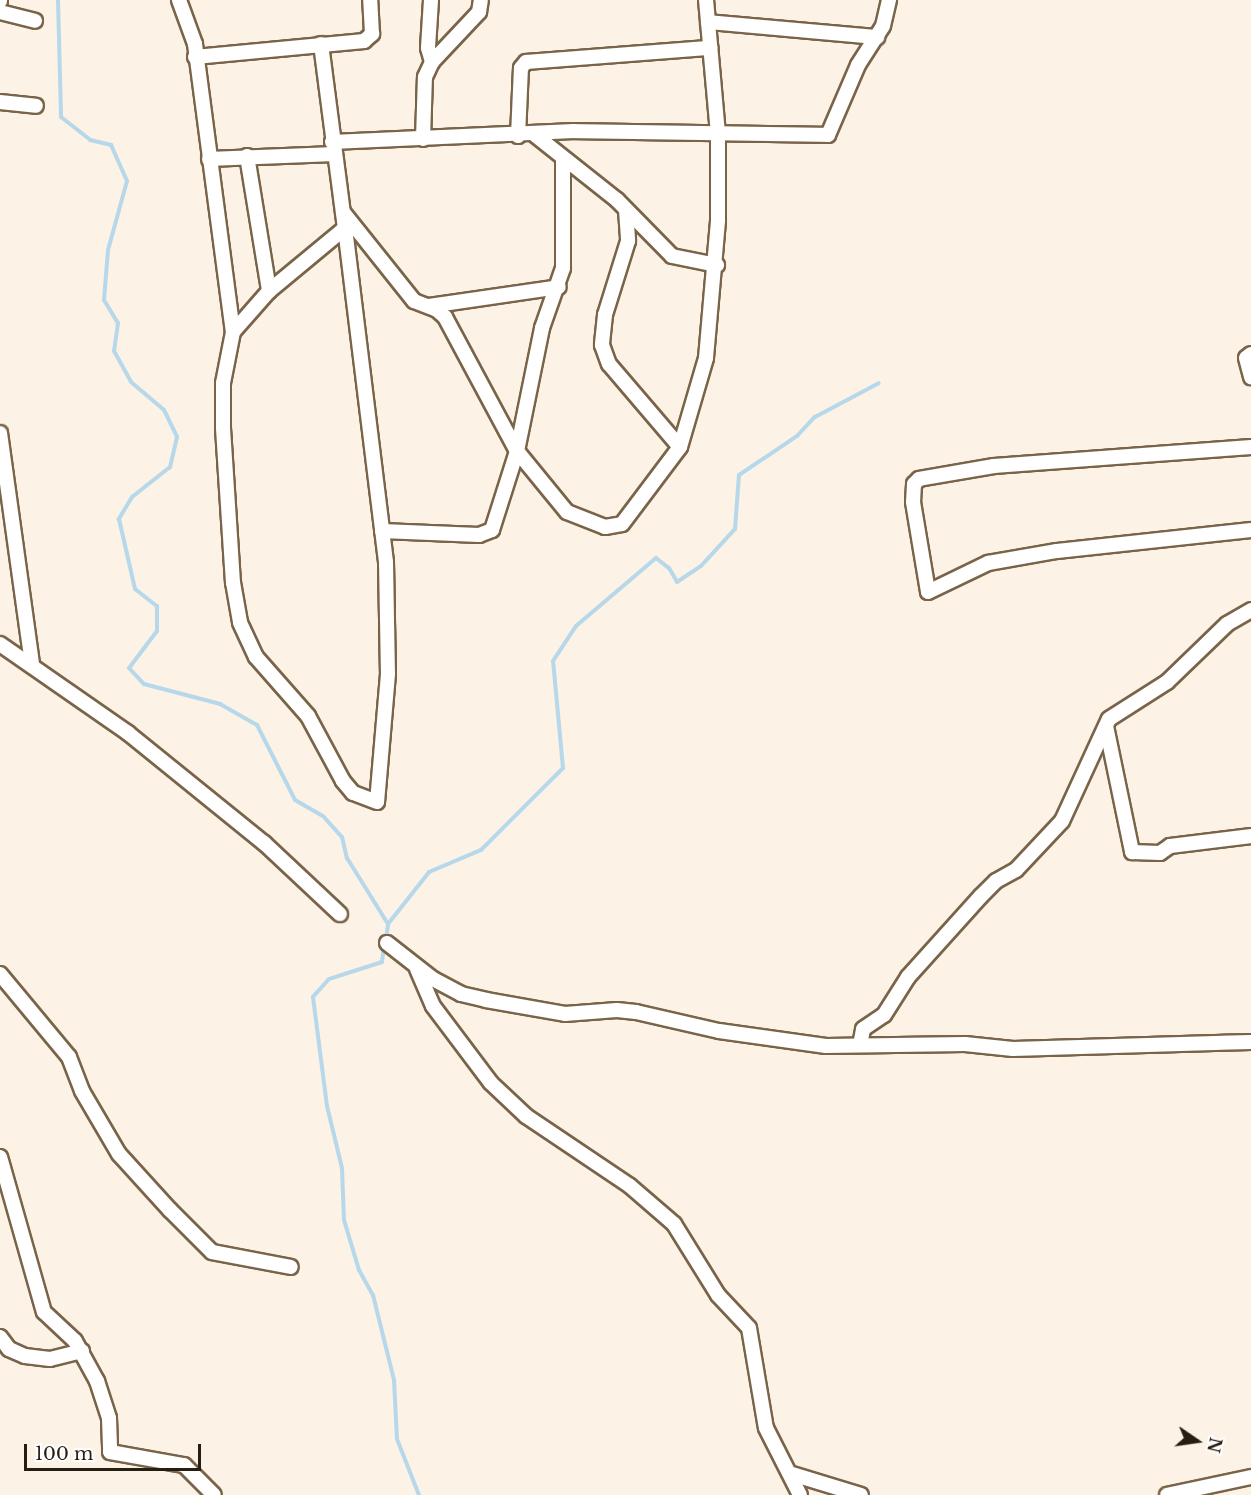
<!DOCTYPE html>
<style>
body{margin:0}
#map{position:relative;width:1251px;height:1495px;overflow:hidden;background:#fcf2e5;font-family:"Libre Baskerville",serif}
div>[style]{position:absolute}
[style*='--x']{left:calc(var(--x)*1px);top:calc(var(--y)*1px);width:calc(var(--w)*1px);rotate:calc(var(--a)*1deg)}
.stream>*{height:4px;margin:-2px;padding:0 2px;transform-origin:2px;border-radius:2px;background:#b6d8ea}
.roads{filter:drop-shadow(2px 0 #7a6449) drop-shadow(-2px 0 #7a6449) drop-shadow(0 2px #7a6449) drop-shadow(0 -2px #7a6449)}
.street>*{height:14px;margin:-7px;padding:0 7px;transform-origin:7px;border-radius:7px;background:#fff}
span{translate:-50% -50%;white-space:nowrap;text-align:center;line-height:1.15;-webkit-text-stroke:5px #fff;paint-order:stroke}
.north{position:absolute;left:1167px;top:1411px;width:60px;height:60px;-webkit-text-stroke:4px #fff;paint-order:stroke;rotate:103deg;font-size:16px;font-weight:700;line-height:24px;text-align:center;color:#271e13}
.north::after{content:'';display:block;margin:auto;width:21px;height:27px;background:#271e13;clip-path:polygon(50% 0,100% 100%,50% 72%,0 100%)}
.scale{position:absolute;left:24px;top:1444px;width:177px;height:27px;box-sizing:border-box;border:3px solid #271e13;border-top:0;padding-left:8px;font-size:18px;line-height:21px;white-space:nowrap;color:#271e13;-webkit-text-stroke:4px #fff;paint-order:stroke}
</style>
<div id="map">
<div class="stream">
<div style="--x:58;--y:0;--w:117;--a:88.5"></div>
<div style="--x:61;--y:117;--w:37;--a:38"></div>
<div style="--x:90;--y:140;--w:22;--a:13"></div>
<div style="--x:111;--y:145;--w:39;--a:66"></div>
<div style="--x:127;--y:181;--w:72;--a:105.4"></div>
<div style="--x:108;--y:250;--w:50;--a:94.6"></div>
<div style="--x:104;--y:300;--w:27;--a:59"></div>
<div style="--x:118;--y:323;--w:28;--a:98"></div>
<div style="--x:114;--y:351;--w:35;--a:61"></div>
<div style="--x:131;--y:382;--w:43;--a:40.3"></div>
<div style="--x:164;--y:410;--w:30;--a:64"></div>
<div style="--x:177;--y:437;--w:31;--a:103"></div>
<div style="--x:170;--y:467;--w:48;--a:141.7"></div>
<div style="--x:132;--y:497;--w:26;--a:121"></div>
<div style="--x:119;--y:519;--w:72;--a:77.1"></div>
<div style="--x:135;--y:589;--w:28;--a:38"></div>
<div style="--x:157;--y:606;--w:25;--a:90"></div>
<div style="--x:157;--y:631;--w:46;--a:127.1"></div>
<div style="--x:129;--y:668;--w:22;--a:47"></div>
<div style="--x:144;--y:684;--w:79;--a:14.7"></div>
<div style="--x:220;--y:704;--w:43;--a:29.6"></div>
<div style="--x:257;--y:725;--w:84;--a:63.1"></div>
<div style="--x:295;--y:800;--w:32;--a:30"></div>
<div style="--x:323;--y:816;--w:28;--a:48"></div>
<div style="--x:342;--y:837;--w:22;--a:77"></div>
<div style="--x:347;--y:858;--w:78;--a:58.2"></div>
<div style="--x:386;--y:939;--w:15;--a:-82"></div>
<div style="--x:388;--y:924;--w:66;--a:-51.7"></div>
<div style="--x:429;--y:872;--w:56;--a:-22.9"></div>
<div style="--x:481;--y:850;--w:116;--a:-45"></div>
<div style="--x:563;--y:768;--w:107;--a:-95.3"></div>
<div style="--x:553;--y:661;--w:42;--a:-56.7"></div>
<div style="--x:576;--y:626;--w:105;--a:-40.4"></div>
<div style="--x:656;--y:558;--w:16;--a:38"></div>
<div style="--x:669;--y:568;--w:16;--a:60"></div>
<div style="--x:677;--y:582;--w:29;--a:-34"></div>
<div style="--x:701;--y:566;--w:50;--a:-47.4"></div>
<div style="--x:735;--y:529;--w:54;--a:-85.8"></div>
<div style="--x:739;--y:475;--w:70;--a:-33.9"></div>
<div style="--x:797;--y:436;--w:26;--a:-47"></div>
<div style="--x:815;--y:417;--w:72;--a:-28"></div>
<div style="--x:384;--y:947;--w:15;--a:98"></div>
<div style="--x:382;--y:962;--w:56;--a:162.2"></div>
<div style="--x:329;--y:979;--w:24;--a:132"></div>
<div style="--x:313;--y:997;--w:110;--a:82.7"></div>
<div style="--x:327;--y:1106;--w:64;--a:76.4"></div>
<div style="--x:342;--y:1168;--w:52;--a:87.8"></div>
<div style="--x:344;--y:1220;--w:52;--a:73.3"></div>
<div style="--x:359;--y:1270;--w:29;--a:61"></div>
<div style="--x:373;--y:1295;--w:88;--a:76.1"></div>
<div style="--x:394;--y:1380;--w:59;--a:87.1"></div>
<div style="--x:397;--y:1439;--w:60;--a:68.6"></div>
</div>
<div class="roads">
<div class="street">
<div style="--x:179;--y:0;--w:47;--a:70"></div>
<div style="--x:195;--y:44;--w:290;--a:82.5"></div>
<div style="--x:431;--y:0;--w:48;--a:93.6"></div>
<div style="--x:428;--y:48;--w:15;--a:74"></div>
<div style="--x:0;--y:1;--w:1;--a:-90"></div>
<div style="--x:0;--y:12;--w:36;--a:14"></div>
<div style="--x:708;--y:22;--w:170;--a:5.1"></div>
<div style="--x:321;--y:44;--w:186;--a:82.6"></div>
<div style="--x:345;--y:228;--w:337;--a:83"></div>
<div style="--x:386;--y:562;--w:112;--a:89"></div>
<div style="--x:388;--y:674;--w:128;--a:94.9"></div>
<div style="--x:377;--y:802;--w:26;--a:-159"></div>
<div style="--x:353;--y:793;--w:16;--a:-130"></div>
<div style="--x:343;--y:781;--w:74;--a:-118.3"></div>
<div style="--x:308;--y:716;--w:79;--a:-131.4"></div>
<div style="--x:256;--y:657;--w:38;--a:-115"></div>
<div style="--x:240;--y:622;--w:40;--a:-100"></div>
<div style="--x:233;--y:583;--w:156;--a:-93.7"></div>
<div style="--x:223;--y:427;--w:44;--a:-90"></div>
<div style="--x:223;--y:383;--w:52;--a:-78.9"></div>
<div style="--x:233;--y:332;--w:55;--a:-48.7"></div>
<div style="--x:269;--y:291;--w:99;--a:-39.7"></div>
<div style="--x:195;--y:57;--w:170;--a:-5.4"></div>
<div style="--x:364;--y:41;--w:11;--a:-41"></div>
<div style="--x:372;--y:34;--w:34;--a:-93"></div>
<div style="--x:0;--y:102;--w:36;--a:6"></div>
<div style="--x:535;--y:135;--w:105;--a:38.4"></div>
<div style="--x:617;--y:200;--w:78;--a:45.5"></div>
<div style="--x:672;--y:256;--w:46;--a:11.3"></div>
<div style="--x:518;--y:136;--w:68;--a:-87.5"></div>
<div style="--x:521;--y:68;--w:8;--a:-50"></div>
<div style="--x:526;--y:62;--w:185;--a:-4.4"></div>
<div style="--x:423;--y:139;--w:62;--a:-88.2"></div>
<div style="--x:425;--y:77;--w:17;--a:-65"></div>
<div style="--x:432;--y:62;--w:69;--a:-46.8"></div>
<div style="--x:479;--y:12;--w:12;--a:-81"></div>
<div style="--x:332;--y:142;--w:242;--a:-2.6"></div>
<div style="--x:574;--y:131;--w:254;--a:0.9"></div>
<div style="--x:828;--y:135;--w:76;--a:-66.8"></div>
<div style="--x:858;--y:65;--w:46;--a:-57.3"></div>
<div style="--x:883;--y:26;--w:27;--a:-77"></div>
<div style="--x:247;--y:156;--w:137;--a:80.7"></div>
<div style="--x:209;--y:159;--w:125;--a:-2.3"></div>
<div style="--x:626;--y:210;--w:31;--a:86"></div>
<div style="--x:628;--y:241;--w:77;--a:107.3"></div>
<div style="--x:605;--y:315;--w:30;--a:96"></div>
<div style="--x:602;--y:345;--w:20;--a:70"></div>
<div style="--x:609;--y:364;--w:109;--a:49.5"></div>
<div style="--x:343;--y:212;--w:114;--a:51.4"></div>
<div style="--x:414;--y:301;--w:25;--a:21"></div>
<div style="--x:437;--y:310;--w:11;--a:41"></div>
<div style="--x:445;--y:317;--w:152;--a:61.8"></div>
<div style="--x:517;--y:451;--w:79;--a:50.7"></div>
<div style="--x:567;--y:512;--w:41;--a:21.5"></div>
<div style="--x:605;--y:527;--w:17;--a:-10"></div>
<div style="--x:622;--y:524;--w:96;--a:-53"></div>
<div style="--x:680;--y:447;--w:93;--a:-73.7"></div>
<div style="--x:706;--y:358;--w:139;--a:-85"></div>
<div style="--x:718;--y:220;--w:86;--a:-90"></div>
<div style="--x:718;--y:134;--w:135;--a:-95.1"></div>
<div style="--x:429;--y:306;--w:131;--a:-8.3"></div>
<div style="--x:1251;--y:354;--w:6;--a:141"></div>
<div style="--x:1246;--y:358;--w:20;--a:75"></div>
<div style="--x:0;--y:433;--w:234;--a:82.1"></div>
<div style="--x:1251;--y:447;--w:258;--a:175.8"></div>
<div style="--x:994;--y:466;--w:76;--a:170.2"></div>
<div style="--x:919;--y:479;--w:7;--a:135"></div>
<div style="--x:914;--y:484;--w:18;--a:93"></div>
<div style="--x:913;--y:502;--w:91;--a:80.5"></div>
<div style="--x:928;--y:592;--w:67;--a:-25.8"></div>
<div style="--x:988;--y:563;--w:70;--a:-9.9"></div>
<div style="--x:1057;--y:551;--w:195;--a:-6.2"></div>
<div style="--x:382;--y:531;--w:97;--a:2.4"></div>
<div style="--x:479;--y:535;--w:14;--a:-21"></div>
<div style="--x:492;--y:530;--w:83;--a:-72.4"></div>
<div style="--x:517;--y:451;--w:126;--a:-78.5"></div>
<div style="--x:542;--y:328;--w:64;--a:-70.7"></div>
<div style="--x:563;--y:268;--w:110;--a:-90"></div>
<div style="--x:0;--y:644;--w:156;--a:34.8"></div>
<div style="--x:128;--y:733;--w:175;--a:39"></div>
<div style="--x:264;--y:843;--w:104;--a:43.1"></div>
<div style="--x:1106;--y:726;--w:129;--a:78.3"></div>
<div style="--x:1132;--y:852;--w:28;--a:2"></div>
<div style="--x:1160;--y:853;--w:12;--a:-35"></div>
<div style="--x:1170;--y:846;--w:82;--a:-7"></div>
<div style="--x:387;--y:943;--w:58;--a:38"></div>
<div style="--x:433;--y:979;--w:32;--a:28"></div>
<div style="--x:461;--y:994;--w:26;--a:13"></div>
<div style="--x:486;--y:1000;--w:80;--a:10"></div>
<div style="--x:565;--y:1014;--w:52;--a:-4.4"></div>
<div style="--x:617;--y:1010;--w:19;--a:6"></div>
<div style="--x:636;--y:1012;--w:85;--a:12.9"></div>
<div style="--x:719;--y:1031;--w:108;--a:8"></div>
<div style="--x:826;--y:1046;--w:139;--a:-0.8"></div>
<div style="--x:965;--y:1044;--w:48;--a:5.9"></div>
<div style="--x:1013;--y:1049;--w:238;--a:-1.7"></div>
<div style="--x:417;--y:969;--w:40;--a:66.6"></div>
<div style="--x:433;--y:1006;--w:96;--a:53"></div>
<div style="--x:491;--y:1083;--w:48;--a:43.3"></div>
<div style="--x:526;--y:1116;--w:125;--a:33.9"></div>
<div style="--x:630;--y:1186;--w:58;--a:40.8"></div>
<div style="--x:674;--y:1224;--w:84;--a:58.2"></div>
<div style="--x:718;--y:1295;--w:45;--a:46.8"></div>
<div style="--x:749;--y:1328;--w:101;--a:80.4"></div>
<div style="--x:766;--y:1428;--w:75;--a:63.1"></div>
<div style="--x:0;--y:974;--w:108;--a:50.3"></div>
<div style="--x:69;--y:1057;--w:36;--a:69"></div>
<div style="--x:82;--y:1091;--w:73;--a:59.6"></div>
<div style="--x:119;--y:1154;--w:76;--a:47.7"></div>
<div style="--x:170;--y:1210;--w:59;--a:45"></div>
<div style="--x:212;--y:1252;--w:80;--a:10.8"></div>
<div style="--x:860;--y:1045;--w:16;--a:-79"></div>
<div style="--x:863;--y:1029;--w:25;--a:-34"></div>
<div style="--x:884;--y:1015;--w:45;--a:-57.7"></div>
<div style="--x:908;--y:977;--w:109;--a:-48"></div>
<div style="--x:981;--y:896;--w:21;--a:-45"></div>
<div style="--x:996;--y:881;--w:23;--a:-29"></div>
<div style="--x:1016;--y:870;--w:67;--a:-46.8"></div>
<div style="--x:1062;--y:821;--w:112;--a:-65.3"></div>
<div style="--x:1109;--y:719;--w:69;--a:-32.5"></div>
<div style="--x:1167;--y:682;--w:83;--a:-44"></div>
<div style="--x:1227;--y:624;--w:28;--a:-30"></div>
<div style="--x:0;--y:1157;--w:161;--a:74.2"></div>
<div style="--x:44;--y:1312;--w:42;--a:43.1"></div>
<div style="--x:75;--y:1341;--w:46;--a:61.2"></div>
<div style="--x:97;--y:1381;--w:39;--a:72"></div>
<div style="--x:109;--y:1418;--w:34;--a:88"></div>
<div style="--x:110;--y:1452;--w:75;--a:10"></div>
<div style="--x:184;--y:1465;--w:42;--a:45"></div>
<div style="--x:0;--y:1337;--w:15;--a:53"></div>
<div style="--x:9;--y:1349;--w:17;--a:24"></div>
<div style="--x:25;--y:1356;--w:25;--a:7"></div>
<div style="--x:50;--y:1359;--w:33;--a:-14"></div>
<div style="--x:792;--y:1474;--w:72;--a:16.9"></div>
<div style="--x:1167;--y:1495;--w:86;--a:-12.1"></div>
</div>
</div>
<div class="north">N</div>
<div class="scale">100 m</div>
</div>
